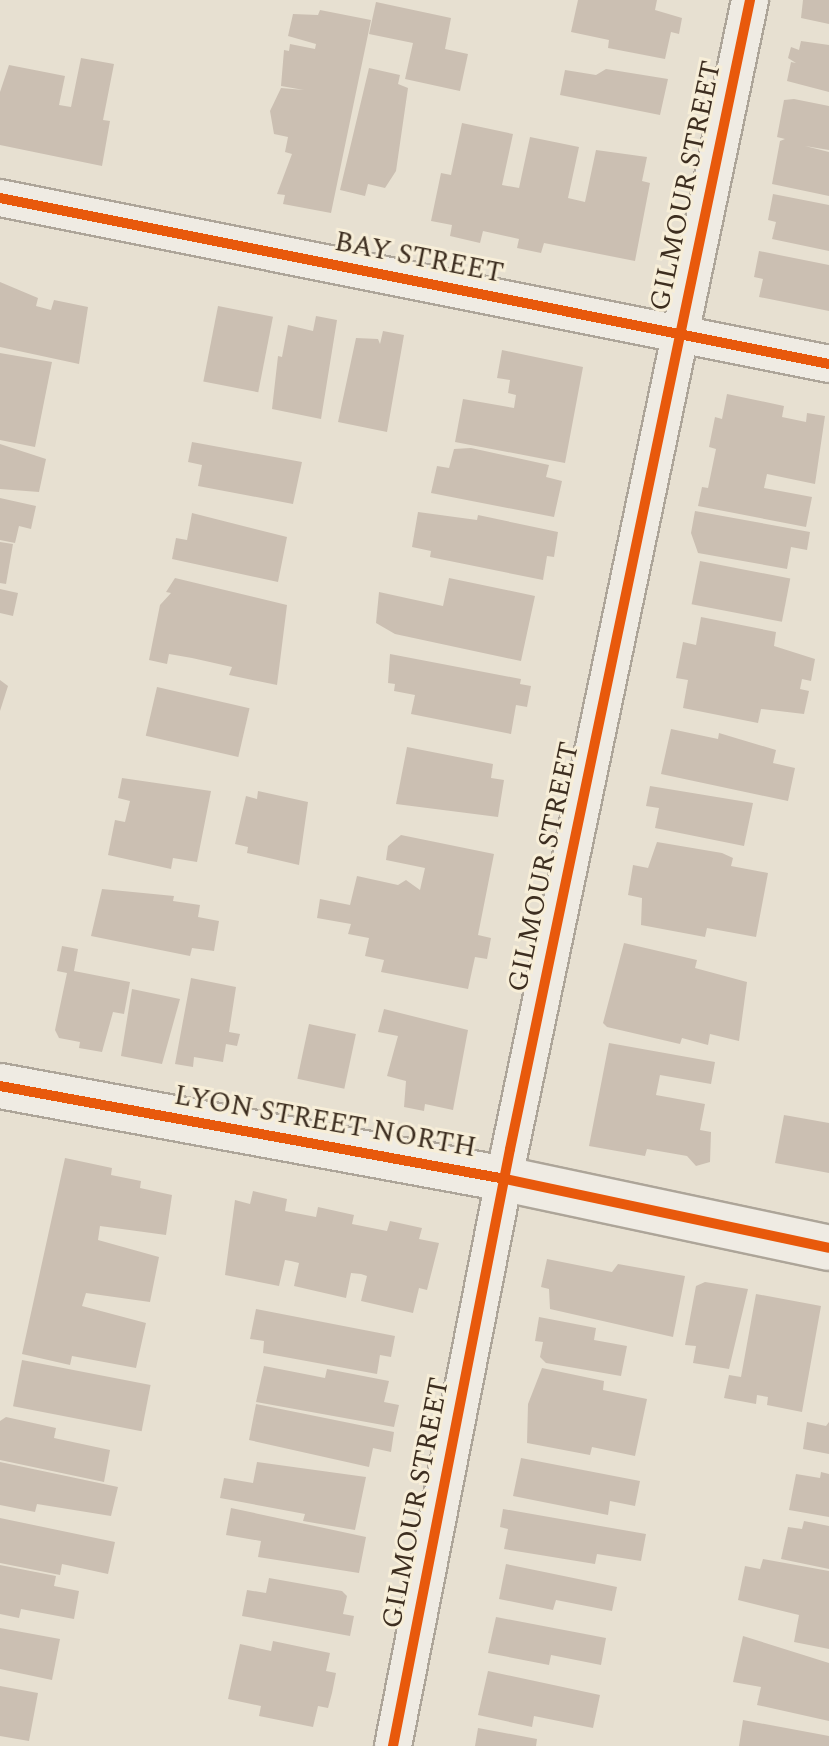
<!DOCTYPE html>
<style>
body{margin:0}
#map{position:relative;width:829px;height:1746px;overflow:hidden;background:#e7e0d1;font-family:Spectral,serif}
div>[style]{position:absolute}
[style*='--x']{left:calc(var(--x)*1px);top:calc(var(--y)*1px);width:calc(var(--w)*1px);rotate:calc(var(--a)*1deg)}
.building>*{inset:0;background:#cbbfb2;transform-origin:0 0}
.roads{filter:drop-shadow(2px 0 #ada599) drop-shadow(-2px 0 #ada599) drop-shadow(0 2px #ada599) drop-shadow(0 -2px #ada599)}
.street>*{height:36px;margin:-18px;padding:0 18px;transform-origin:18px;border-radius:18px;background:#efebe3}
.secondary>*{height:44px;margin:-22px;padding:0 22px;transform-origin:22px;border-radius:22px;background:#efebe3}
.cycleway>*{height:10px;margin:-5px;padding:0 5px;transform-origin:5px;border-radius:5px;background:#e8590c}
span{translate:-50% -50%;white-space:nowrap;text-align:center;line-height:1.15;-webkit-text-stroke:6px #f7eed8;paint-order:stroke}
.street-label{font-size:28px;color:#3d2e20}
</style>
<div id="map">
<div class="building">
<div style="clip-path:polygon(578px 0,657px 0,655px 10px,682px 18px,679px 34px,671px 32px,665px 59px,608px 48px,609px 40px,571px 32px)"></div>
<div style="clip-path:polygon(803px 0,829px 0,829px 24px,801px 18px)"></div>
<div style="clip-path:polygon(376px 2px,451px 18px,445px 49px,468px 54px,460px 91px,405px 79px,413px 43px,369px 34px)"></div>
<div style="clip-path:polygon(320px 10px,371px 20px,331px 213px,283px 204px,285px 195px,277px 194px,292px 154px,285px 152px,288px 137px,274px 134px,270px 111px,281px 88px,304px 90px,281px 86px,284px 50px,289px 51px,290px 44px,315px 49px,316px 44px,288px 36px,293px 14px,318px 15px)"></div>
<div style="clip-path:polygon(801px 41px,829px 45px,829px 92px,787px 81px,791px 62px,796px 63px,788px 58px,791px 47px,799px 50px)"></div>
<div style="clip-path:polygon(81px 58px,114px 64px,103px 120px,110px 121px,102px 166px,0 145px,0 92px,9px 65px,65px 76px,59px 105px,71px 107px)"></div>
<div style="clip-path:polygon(369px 68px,400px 75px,398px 84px,408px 88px,396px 171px,385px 188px,368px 184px,365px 196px,340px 190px)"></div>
<div style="clip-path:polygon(606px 69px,668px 79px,660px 115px,560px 95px,565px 70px,596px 75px)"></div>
<div style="clip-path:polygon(794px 99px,829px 106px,829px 150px,805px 146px,829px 152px,829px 196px,772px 184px,780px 141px,785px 139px,777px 137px,784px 100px)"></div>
<div style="clip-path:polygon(462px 123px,513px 134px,502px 185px,519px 188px,530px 137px,579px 147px,568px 198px,585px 202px,596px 150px,647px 157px,642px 181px,650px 183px,635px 261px,544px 243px,541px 253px,517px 248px,519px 239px,483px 231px,480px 243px,450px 236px,452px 225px,431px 221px,441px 173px,451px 175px)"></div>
<div style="clip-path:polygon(773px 194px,829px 205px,829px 251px,772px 239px,776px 222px,768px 220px)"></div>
<div style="clip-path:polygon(759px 251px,829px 265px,829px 311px,759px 297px,763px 279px,754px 277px)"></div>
<div style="clip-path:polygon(0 282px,38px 298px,36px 306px,51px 310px,54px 300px,88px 307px,79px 364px,0 347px)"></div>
<div style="left:218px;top:306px;width:56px;height:77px;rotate:11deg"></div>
<div style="clip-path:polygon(316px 316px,337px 320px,321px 419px,272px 409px,278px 356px,282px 357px,288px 325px,313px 331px)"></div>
<div style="clip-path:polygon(383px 331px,404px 335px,387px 432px,338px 422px,356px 338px,378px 339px,380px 344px)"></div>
<div style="clip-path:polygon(502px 350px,583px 367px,565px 463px,455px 442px,463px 399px,514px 408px,516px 395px,508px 393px,510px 380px,497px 378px)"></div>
<div style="clip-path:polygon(0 353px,52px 362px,35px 447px,0 440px)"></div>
<div style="clip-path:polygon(727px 394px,784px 406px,782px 417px,806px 422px,807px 413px,825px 416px,815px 484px,767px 474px,764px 488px,812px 497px,806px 527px,698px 506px,702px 487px,708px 488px,716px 449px,709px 447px,715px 417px,722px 419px)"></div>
<div style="clip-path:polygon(192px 442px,302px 462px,293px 504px,198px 486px,202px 465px,188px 462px)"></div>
<div style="clip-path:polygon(0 444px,46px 459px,39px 492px,0 489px)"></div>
<div style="clip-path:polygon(471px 448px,549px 465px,546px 477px,562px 481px,554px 517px,431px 493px,437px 466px,449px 468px,454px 449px)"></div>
<div style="clip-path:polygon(0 498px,36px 506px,31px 529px,19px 526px,15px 543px,0 540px)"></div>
<div style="clip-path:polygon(695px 511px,810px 532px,807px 550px,791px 547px,787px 569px,698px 553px,691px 533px)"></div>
<div style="clip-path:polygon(418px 512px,477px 520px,478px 515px,558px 532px,554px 557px,547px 556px,543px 580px,430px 557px,431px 551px,412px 547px)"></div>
<div style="clip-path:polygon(192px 513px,287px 537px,278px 582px,172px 559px,176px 538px,187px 540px)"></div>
<div style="clip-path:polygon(0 542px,13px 544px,6px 584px,0 583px)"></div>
<div style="left:700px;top:561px;width:92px;height:44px;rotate:11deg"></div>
<div style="clip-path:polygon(175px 578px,287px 605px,277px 685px,229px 675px,232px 667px,192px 658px,169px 654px,167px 664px,149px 660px,160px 605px,171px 593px,166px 592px)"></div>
<div style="clip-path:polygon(449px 578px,535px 596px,521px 661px,395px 634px,376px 623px,379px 592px,443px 606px)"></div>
<div style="clip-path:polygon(0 589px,18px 593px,13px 616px,0 613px)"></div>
<div style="clip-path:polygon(701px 617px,776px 632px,774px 646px,815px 659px,811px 681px,802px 679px,800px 689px,809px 691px,804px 714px,761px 709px,758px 723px,683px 708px,688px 680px,676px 678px,683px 642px,696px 645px)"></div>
<div style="clip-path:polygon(390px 654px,521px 679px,520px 684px,531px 686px,527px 707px,516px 705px,511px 734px,411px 714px,415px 695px,394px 691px,395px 684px,388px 683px)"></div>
<div style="clip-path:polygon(0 680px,8px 686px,0 711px)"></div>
<div style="left:157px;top:687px;width:95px;height:50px;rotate:13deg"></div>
<div style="clip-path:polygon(671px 729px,718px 739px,719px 733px,776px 750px,773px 763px,795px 768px,788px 801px,661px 774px)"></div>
<div style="clip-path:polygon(407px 747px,493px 764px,491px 778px,504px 780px,498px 817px,396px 804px)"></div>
<div style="clip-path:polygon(122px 778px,211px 791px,197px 862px,173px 858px,171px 869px,108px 855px,115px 820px,125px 822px,130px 801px,118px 798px)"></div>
<div style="clip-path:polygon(650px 786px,753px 803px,744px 846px,655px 828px,659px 808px,646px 806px)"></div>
<div style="clip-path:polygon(258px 791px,308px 802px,299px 865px,247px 853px,248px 847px,235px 844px,246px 796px,257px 799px)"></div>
<div style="clip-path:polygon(401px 835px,494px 854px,478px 935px,491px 938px,487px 959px,475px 957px,468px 989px,381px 972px,384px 960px,365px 956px,369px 938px,348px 934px,351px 924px,317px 918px,320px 899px,350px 905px,357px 876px,398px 885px,406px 880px,420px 890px,425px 868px,386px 860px,388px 846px)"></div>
<div style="clip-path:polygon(657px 842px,722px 853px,733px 858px,731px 866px,768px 873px,756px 937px,707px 928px,705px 937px,641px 925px,642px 898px,628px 895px,633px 865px,648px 868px)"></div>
<div style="clip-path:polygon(102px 889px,174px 896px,173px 901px,200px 905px,198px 917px,219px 921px,214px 951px,192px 948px,190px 956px,91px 936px)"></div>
<div style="clip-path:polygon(624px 943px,697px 960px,695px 968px,747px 982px,739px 1041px,710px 1034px,708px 1045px,682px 1038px,680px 1044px,607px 1027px,603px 1023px)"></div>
<div style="clip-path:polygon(62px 946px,78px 949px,74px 971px,130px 982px,124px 1014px,113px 1012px,102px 1052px,79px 1048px,80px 1042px,59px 1038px,55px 1030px,67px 973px,57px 971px)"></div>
<div style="clip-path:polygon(191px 978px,236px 987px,229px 1032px,240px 1034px,237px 1046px,226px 1044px,223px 1062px,194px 1057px,193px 1067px,175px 1064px)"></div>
<div style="clip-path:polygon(132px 989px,180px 999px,162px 1064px,121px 1056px)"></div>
<div style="clip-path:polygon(384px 1009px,468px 1030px,453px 1110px,425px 1104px,424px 1111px,404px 1107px,406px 1081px,387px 1076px,398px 1036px,378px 1032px)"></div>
<div style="left:309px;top:1024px;width:48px;height:56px;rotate:12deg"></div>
<div style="clip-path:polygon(609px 1043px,715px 1062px,711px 1084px,660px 1075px,656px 1095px,705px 1104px,700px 1130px,711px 1132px,710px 1162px,696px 1166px,687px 1156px,647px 1149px,645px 1156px,589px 1146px)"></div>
<div style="clip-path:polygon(784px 1115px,829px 1123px,829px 1173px,775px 1163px)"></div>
<div style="clip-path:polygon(65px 1158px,112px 1168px,111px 1175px,141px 1181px,140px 1188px,172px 1195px,166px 1235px,100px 1226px,98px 1240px,159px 1257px,150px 1302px,86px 1293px,82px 1306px,146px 1323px,136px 1368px,72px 1356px,70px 1365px,22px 1354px)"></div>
<div style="clip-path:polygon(253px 1191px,287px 1199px,285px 1211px,316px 1217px,318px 1207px,354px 1215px,352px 1224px,387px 1231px,390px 1221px,422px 1228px,419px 1239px,439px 1243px,427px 1290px,419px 1288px,413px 1313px,361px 1301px,367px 1276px,361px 1274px,351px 1273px,346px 1298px,294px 1286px,299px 1263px,291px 1261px,285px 1260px,279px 1286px,225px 1275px,235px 1200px,250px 1204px)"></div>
<div style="clip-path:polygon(547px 1259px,612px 1272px,618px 1264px,685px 1276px,673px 1337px,550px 1309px,549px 1289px,541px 1287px)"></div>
<div style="clip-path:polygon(705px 1282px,748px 1289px,729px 1369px,693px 1363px,696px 1346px,685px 1345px,696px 1286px)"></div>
<div style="clip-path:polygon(756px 1294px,821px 1306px,802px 1412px,767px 1405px,768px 1397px,757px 1395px,756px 1404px,724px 1398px,729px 1375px,741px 1377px)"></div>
<div style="clip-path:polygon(256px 1309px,395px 1336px,391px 1357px,380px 1355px,377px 1374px,263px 1353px,264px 1341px,250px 1339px)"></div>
<div style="clip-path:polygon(539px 1317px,596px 1328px,594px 1340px,627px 1346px,621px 1376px,546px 1363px,540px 1357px,543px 1342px,535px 1341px)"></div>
<div style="left:22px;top:1360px;width:131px;height:47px;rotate:11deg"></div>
<div style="clip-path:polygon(264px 1366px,325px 1378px,327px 1369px,389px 1381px,384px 1402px,399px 1405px,394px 1427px,256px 1402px)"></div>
<div style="clip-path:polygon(542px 1368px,604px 1381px,603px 1390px,647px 1399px,635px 1456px,592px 1447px,590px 1455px,527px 1443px,528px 1404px)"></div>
<div style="clip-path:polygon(256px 1404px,394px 1432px,391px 1452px,373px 1448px,369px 1467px,249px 1440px)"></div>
<div style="clip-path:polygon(6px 1417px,56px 1428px,54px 1438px,110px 1450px,104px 1482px,0 1460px,0 1421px)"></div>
<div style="clip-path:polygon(807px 1422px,826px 1426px,829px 1422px,829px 1454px,803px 1449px)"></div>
<div style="clip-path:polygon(521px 1458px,640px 1481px,635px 1506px,610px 1501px,608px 1515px,513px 1496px)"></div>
<div style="clip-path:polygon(0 1462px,118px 1487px,111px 1516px,37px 1504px,35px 1512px,0 1505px)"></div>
<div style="clip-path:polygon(257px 1462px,366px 1477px,355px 1530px,303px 1521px,305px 1514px,220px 1498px,224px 1478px,253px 1483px)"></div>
<div style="clip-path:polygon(821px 1472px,829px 1474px,829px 1517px,789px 1510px,796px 1474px,820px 1478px)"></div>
<div style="clip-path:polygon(231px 1508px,366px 1537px,359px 1573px,258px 1557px,261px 1541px,226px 1535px)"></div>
<div style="clip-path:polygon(503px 1509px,646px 1534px,641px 1561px,597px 1554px,595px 1564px,504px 1549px,508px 1529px,500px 1527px)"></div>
<div style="clip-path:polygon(0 1518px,115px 1542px,108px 1574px,62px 1564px,60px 1575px,0 1563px)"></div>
<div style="clip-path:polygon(804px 1521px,829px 1526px,829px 1569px,781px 1559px,788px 1527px,802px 1529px)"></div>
<div style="clip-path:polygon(763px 1559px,829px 1571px,829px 1649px,794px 1642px,799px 1615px,738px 1600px,745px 1566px,760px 1569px)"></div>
<div style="clip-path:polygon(506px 1564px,617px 1587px,612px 1611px,556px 1600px,553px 1610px,499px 1599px)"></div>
<div style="clip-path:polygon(0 1565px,56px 1576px,54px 1586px,79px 1591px,74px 1619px,21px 1609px,19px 1618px,0 1614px)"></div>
<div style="clip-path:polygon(269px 1578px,342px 1591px,347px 1596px,343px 1614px,354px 1616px,350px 1636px,242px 1616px,247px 1590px,266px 1593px)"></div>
<div style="clip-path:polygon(496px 1617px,606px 1638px,601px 1665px,551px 1655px,549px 1665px,488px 1653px)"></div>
<div style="clip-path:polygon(0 1628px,60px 1639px,52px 1680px,0 1669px)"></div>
<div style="clip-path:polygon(743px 1636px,829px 1663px,829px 1721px,757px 1705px,761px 1687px,733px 1682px)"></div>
<div style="clip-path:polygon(273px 1641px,330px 1653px,326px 1671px,336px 1673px,332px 1693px,328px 1708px,318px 1706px,313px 1727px,259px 1716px,261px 1706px,228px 1699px,240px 1644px,271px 1651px)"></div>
<div style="clip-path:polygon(488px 1671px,600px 1695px,593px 1728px,534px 1716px,532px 1727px,478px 1715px)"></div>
<div style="clip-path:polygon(0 1686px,38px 1693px,29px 1741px,0 1736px)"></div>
<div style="clip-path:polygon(743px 1720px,829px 1736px,829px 1746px,739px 1746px)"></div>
<div style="clip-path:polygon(478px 1728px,537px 1739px,536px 1746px,475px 1746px)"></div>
</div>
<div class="roads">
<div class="street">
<div style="--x:0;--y:198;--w:845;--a:11.32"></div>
<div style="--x:393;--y:1746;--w:608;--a:-78.91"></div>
<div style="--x:510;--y:1149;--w:1174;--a:-78.2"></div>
</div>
<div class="secondary">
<div style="--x:0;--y:1086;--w:513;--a:10.43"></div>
<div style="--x:505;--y:1179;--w:331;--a:12"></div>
</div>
</div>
<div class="cycleway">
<div style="--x:0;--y:198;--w:845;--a:11.32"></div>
<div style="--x:0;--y:1086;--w:513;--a:10.43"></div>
<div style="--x:505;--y:1179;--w:331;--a:12"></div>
<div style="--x:393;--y:1746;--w:608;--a:-78.91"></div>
<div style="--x:510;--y:1149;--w:1174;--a:-78.2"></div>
</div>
<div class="street-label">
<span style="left:686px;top:186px;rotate:-78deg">GILMOUR STREET</span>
<span style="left:419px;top:258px;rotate:11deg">BAY STREET</span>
<span style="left:544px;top:867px;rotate:-78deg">GILMOUR STREET</span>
<span style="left:325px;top:1122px;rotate:10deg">LYON STREET NORTH</span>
<span style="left:416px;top:1503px;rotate:-79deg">GILMOUR STREET</span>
</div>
</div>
